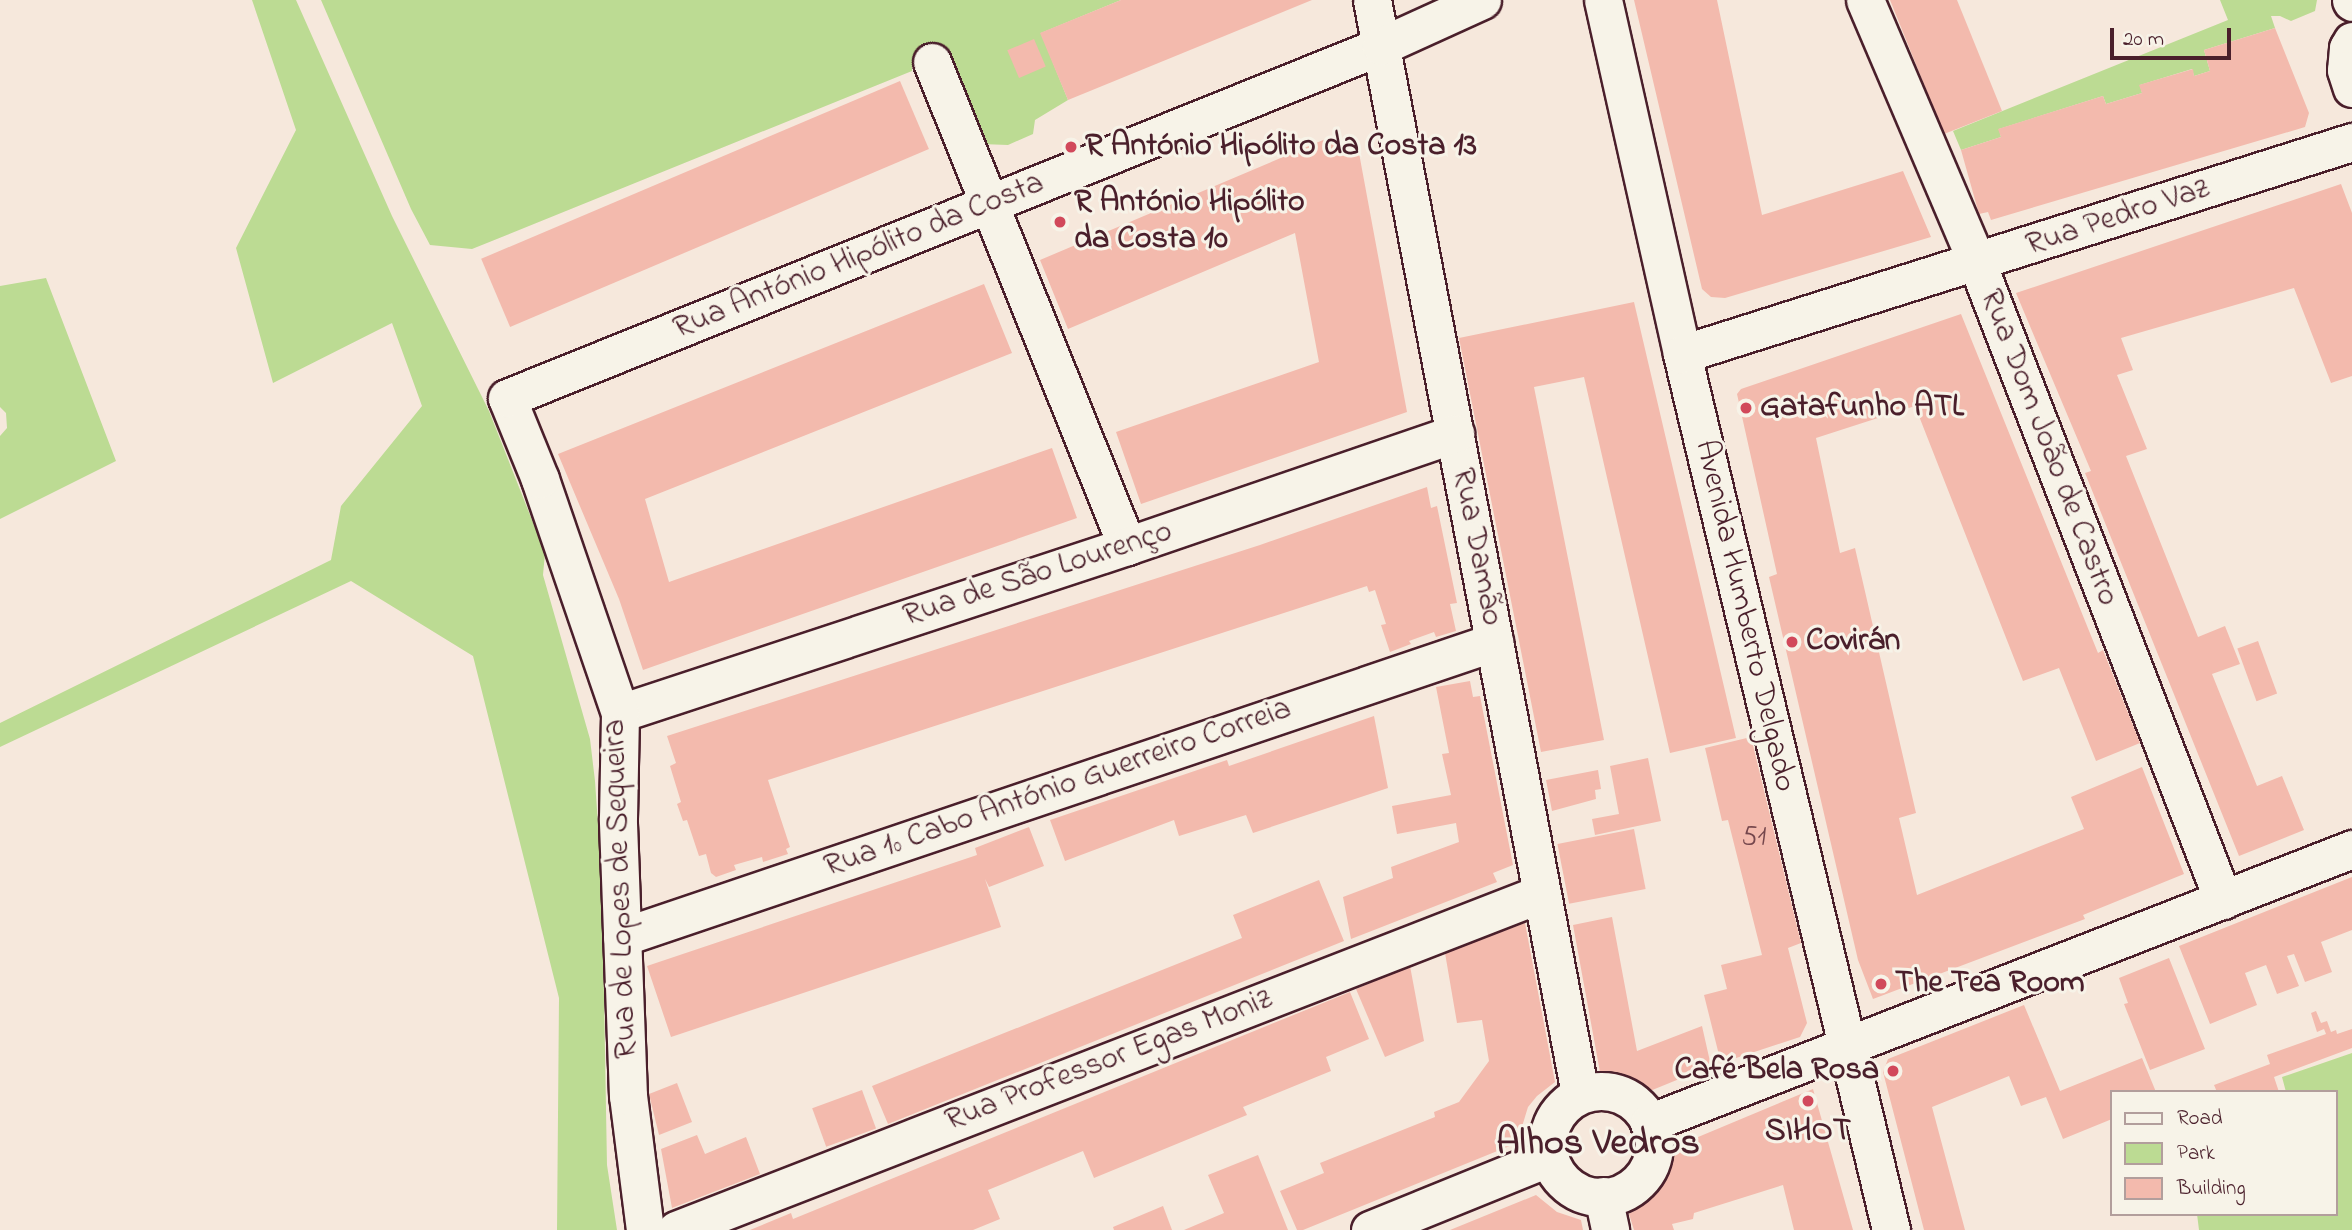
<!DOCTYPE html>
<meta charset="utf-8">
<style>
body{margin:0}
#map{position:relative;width:2352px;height:1230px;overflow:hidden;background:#f6e8dc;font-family:"Indie Flower",sans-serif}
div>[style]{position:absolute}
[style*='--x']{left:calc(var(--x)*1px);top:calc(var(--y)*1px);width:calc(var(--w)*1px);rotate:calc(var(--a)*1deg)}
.green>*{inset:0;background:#bcdb93}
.building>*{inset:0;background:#f3baad;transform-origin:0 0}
.roads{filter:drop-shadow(2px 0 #4a1f2b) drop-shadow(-2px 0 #4a1f2b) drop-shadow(0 2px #4a1f2b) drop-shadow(0 -2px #4a1f2b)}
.minor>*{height:37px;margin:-18.5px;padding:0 18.5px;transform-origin:18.5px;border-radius:18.5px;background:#f7f3e8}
.minor>.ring{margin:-18.5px;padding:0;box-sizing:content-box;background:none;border:37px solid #f7f3e8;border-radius:50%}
.dots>*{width:19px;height:19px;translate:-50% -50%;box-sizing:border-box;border:4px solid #f7f3e8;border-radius:50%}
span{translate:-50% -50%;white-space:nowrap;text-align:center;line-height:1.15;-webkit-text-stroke:6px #f7f3e8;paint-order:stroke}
.number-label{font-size:28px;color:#74464c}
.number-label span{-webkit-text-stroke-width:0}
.poi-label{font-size:32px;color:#4a1f2b;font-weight:700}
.left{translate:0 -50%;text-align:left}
.right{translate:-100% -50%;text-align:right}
.street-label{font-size:32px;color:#4a1f2b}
.district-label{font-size:38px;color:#4a1f2b;font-weight:700}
.legend{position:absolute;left:2110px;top:1090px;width:228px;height:126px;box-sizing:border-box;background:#f7f3e8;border:2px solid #b29e9c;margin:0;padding:9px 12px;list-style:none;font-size:21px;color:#4a1f2b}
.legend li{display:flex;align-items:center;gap:14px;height:35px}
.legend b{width:35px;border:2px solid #b29e9c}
.scale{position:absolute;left:2110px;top:28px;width:121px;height:32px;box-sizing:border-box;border:4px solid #4a1f2b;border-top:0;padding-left:9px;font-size:21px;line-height:24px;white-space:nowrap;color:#4a1f2b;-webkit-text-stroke:5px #f7f3e8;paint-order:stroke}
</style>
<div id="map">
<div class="green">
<div style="clip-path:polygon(252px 0,296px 0,392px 216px,489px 411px,545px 553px,543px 575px,590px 739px,595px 781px,602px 882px,607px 1165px,617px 1230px,557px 1230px,559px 998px,473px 656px,351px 581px,0 747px,0 723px,331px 560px,341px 506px,422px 406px,392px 323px,273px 383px,236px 248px,296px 130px)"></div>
<div style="clip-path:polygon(321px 0,1121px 0,1041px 33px,1068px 100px,1035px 120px,1033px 134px,1008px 145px,981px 144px,923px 57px,912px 65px,912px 71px,472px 249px,430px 245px,411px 209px)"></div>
<div style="clip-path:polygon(2220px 0,2317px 0,2315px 11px,2291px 21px,2280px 16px,2271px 16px,2275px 28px,2204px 50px,2210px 71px,2194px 76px,2192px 69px,2140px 85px,2142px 93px,2106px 104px,2103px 96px,1999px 129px,2001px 137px,1961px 150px,1953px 131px,2228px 20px)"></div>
<div style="clip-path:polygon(46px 278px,116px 461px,0 519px,0 436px,7px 428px,6px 413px,0 407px,0 286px)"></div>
<div style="clip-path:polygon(2352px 1053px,2352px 1230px,2199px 1230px,2197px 1214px,2336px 1214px,2336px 1092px,2286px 1092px,2282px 1077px)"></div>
</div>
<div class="building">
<div style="clip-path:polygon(1121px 0,1312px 0,1068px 100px,1040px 33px)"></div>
<div style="clip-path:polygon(1634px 0,1717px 0,1762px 215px,1903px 171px,1931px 237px,1725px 298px,1711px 297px,1702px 289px)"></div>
<div style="clip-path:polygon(1890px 0,1957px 0,2002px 111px,1944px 134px)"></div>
<div style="clip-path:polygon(2275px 28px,2309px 113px,2305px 127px,1991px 220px,1988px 212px,1979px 214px,1961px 150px,2001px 137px,1998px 129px,2103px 96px,2106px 104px,2142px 93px,2139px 85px,2193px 69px,2194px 76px,2210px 71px,2204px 50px)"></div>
<div style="left:1034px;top:39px;width:30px;height:29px;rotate:67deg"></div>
<div style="left:900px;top:81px;width:74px;height:455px;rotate:67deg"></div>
<div style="clip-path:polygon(1335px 135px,1344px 156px,1359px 153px,1407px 412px,1141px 504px,1116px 432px,1319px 362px,1295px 233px,1068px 329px,1040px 260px)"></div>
<div style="clip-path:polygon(2341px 184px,2352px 213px,2352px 376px,2331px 383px,2294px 288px,2121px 338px,2133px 370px,2117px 375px,2147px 449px,2126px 456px,2198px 637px,2225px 626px,2240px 664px,2212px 674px,2257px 786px,2282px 776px,2304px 830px,2239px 856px,2085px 473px,2091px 471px,2016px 293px)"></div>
<div style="clip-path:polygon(984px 284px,1012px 353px,645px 499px,669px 582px,1052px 448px,1077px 518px,643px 670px,619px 599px,558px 454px)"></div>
<div style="clip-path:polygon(1634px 302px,1736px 738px,1670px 753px,1584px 377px,1534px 387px,1604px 740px,1541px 752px,1459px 338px)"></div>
<div style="clip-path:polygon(1961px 314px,2098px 653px,2103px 650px,2140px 743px,2096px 761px,2059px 668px,2023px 681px,1915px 406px,1816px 438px,1840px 553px,1855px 548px,1916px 813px,1899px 818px,1917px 895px,2084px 829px,2071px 797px,2142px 767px,2184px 874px,2083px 915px,2085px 919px,1873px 999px,1858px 960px,1769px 577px,1777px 574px,1737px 394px,1741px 389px)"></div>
<div style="clip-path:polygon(1427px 487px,1431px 508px,1437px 506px,1457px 603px,1450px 604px,1456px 631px,1436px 637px,1434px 632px,1409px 641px,1411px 644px,1390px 652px,1381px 625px,1386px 624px,1375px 590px,1369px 592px,1367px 586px,768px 780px,790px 847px,786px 849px,788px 854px,763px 862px,762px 857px,734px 865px,736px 870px,716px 877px,711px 873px,706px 854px,699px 856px,687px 820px,683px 821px,677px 804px,681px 802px,670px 766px,676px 763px,667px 736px,1260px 545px)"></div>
<div style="left:2258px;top:641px;width:56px;height:22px;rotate:70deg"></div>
<div style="clip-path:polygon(1470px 681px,1473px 697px,1480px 696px,1513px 865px,1493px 873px,1497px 882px,1351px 939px,1343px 897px,1393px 878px,1391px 867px,1459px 842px,1456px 823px,1397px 834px,1392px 806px,1451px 795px,1442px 754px,1449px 753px,1436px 687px)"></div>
<div style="clip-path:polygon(1374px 716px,1388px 788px,1253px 833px,1246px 815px,1179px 836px,1174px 820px,1065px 861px,1050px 820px,1227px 760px,1229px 766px)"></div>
<div style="clip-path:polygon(1751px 737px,1801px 943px,1788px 948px,1807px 1023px,1800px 1037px,1721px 1063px,1704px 995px,1727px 989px,1721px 965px,1762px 955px,1728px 820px,1722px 821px,1705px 748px)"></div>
<div style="clip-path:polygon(1648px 758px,1661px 821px,1595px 835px,1592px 819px,1619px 814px,1610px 766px)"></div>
<div style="clip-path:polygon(1598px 770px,1601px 789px,1595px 790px,1596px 799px,1552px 811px,1546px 780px)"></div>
<div style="clip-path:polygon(1029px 827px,1044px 866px,989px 887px,985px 879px,1001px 927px,671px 1037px,647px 966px,977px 855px,975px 848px)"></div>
<div style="left:1634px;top:829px;width:61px;height:78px;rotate:79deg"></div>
<div style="clip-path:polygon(2352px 877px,2352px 930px,2321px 942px,2332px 972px,2305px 982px,2294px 954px,2287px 956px,2299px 986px,2277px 994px,2266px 965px,2245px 973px,2257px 1005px,2210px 1024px,2179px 946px)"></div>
<div style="clip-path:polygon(1319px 880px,1344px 941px,888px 1124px,872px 1086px,1242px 938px,1233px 915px)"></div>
<div style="clip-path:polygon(1612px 917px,1637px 1051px,1702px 1026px,1711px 1066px,1645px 1093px,1626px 1079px,1600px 1072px,1573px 925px)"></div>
<div style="clip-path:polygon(1525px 923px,1555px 1082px,1537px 1096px,1528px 1107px,1517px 1143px,1303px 1230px,1297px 1230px,1280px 1191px,1324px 1173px,1320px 1163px,1435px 1117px,1434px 1112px,1459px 1102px,1489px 1061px,1482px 1020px,1457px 1023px,1445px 953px)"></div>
<div style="clip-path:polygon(2169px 958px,2205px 1049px,2150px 1070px,2124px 1004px,2128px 1003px,2119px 978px)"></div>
<div style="clip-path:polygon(1410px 966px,1424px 1041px,1385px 1057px,1356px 989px)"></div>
<div style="clip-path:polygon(1350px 992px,1369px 1039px,1326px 1057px,1331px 1071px,1243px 1107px,1247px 1115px,1094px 1178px,1083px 1151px,988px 1190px,1000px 1219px,973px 1230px,750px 1230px,791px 1213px,793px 1219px)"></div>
<div style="clip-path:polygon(2024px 1005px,2060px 1091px,2142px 1058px,2156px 1092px,2112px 1092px,2112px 1119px,2063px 1139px,2046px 1097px,2021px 1106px,2009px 1076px,1932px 1107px,1965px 1230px,1924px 1230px,1883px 1072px,1888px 1059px)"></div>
<div style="clip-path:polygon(2316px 1011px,2321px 1023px,2327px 1021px,2331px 1032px,2336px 1030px,2337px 1034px,2352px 1029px,2352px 1048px,2274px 1077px,2279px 1092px,2217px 1092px,2214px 1085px,2270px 1064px,2267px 1055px,2326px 1034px,2324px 1029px,2317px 1032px,2311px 1013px)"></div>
<div style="clip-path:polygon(677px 1083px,692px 1122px,659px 1135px,649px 1094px)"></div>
<div style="clip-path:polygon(1813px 1089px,1853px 1230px,1794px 1230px,1783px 1185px,1694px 1213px,1693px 1219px,1672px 1224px,1674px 1230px,1634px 1230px,1629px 1214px,1649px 1197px,1658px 1182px,1667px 1150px)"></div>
<div style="left:862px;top:1090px;width:41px;height:53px;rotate:70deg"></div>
<div style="clip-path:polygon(697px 1135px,705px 1154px,746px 1137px,760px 1174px,672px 1208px,661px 1149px)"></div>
<div style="clip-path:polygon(1258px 1155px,1288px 1230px,1184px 1230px,1224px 1213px,1208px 1175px)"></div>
<div style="clip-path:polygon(1536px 1195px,1557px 1212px,1581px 1220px,1583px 1230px,1450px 1230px)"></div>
<div style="clip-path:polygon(1163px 1206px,1172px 1230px,1114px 1230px,1113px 1227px)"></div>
</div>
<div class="roads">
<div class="minor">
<div style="--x:1372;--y:0;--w:1114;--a:79.23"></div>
<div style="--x:1603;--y:0;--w:363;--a:77.4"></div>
<div style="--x:1682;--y:354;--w:901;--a:76.58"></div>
<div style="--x:1865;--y:0;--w:286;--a:66.9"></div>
<div style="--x:1977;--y:263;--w:683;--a:68.88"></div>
<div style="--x:2351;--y:0;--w:2;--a:63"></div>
<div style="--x:2352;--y:41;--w:8;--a:120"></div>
<div style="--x:2348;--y:48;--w:22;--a:95"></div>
<div style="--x:2346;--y:70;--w:19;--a:72"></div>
<div style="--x:932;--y:62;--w:522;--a:68.06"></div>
<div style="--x:1682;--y:354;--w:703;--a:-17.56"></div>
<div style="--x:620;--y:713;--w:534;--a:-18.23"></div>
<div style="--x:1127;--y:546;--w:347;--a:-18.9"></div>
<div style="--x:622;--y:937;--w:921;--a:-18.69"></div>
<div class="ring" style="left:1548px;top:1091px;width:69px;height:69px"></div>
<div style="--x:1649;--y:1123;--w:755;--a:-21.29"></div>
<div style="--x:1603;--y:1196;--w:35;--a:78"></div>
<div style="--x:645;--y:1230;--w:135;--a:-97.2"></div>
<div style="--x:628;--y:1096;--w:278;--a:-92.1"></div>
<div style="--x:618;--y:818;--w:105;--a:-88.9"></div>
<div style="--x:620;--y:713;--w:247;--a:-108.9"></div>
<div style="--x:540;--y:479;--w:87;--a:-112.2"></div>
<div style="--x:507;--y:398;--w:942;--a:-21.94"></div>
<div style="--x:1381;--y:46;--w:111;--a:-24.5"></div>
<div style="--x:676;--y:1230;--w:929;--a:-21.26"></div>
<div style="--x:1370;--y:1230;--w:194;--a:-22.1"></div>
</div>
</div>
<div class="dots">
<div style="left:1071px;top:147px;background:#d1495b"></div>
<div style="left:1060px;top:222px;background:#d1495b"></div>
<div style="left:1746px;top:408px;background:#d1495b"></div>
<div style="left:1792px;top:642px;background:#d1495b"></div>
<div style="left:1881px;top:984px;background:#d1495b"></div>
<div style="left:1893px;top:1071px;background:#d1495b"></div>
<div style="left:1808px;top:1101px;background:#d1495b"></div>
</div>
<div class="number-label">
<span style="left:1754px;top:838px">51</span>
</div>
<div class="poi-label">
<span class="left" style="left:1085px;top:147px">R António Hipólito da Costa 13</span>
<span class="left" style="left:1074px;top:222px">R António Hipólito<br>da Costa 10</span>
<span class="left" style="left:1760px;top:408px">Gatafunho ATL</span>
<span class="left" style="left:1806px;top:642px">Covirán</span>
<span class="left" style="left:1895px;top:984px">The Tea Room</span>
<span class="right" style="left:1879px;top:1071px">Café Bela Rosa</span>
<span style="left:1808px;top:1132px">SIHOT</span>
</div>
<div class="street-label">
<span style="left:2118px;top:218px;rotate:-18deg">Rua Pedro Vaz</span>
<span style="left:859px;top:257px;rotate:-22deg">Rua António Hipólito da Costa</span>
<span style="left:2048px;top:448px;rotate:69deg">Rua Dom João de Castro</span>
<span style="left:1476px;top:547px;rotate:79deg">Rua Damão</span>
<span style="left:1038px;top:575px;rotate:-18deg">Rua de São Lourenço</span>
<span style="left:1744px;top:616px;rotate:77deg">Avenida Humberto Delgado</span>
<span style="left:1058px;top:789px;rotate:-19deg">Rua 1º Cabo António Guerreiro Correia</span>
<span style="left:622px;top:889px;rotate:-92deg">Rua de Lopes de Sequeira</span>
<span style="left:1109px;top:1061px;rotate:-21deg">Rua Professor Egas Moniz</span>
</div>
<div class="district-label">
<span style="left:1598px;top:1145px">Alhos Vedros</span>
</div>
<ul class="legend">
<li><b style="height:9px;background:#f7f3e8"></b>Road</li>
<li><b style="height:19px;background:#bcdb93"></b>Park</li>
<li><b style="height:19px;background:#f3baad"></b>Building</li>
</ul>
<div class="scale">20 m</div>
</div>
